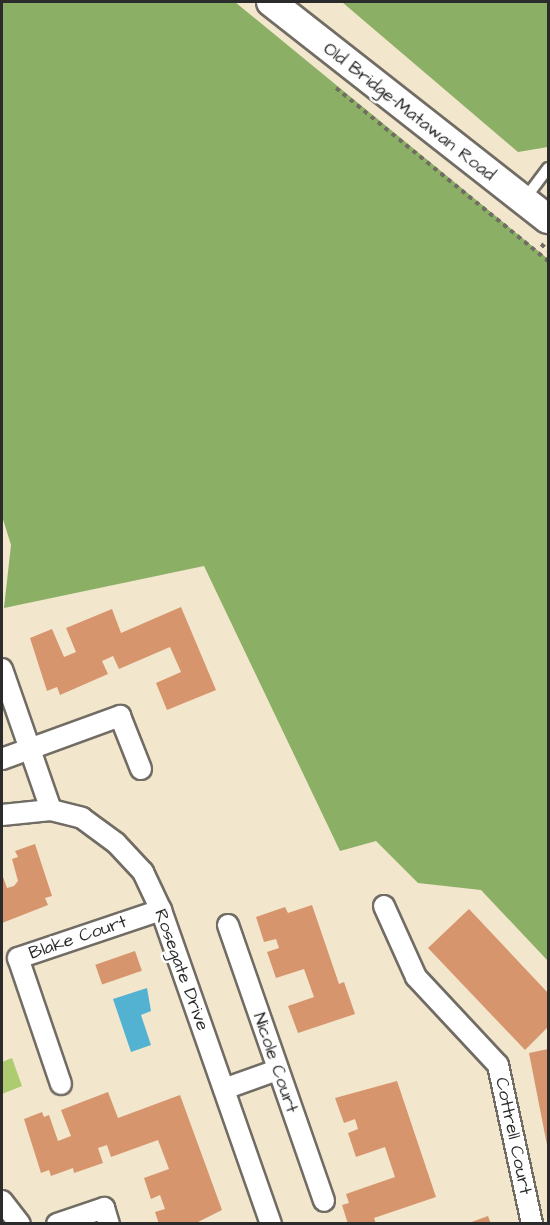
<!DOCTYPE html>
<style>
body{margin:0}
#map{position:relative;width:550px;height:1225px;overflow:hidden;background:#f2e6cd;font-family:"Architects Daughter",sans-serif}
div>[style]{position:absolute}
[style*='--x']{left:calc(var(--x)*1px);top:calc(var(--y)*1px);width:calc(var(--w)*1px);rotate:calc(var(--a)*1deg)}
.green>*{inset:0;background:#afcb72}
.forest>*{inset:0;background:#8baf64}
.water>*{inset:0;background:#53b2d1}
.building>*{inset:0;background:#d7956e;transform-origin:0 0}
.path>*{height:4px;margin-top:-2px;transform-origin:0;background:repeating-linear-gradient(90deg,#716c64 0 4.5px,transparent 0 9px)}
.roads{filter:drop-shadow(2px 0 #716c64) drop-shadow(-2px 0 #716c64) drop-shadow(0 2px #716c64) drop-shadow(0 -2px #716c64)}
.service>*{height:10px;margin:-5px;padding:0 5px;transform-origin:5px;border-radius:5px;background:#fff}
.minor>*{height:20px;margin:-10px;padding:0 10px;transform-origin:10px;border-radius:10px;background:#fff}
.secondary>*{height:28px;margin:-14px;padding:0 14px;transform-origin:14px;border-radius:14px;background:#fff}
span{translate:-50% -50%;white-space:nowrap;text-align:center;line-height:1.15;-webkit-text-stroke:5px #fff;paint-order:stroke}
.street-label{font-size:18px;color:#2b2b2b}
.frame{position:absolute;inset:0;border:3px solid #2b2b2b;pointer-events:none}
</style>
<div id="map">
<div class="green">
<div style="clip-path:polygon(12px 1058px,22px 1086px,2px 1094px,2px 1062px)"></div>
</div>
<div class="forest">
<div style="clip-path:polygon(2px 2px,235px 2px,548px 259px,548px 961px,481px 890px,418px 883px,376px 841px,340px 851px,204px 566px,4px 608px,11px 545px,2px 516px)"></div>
<div style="clip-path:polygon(342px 2px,548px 2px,548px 147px,518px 152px)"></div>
</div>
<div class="water">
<div style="clip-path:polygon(147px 988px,151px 1011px,141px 1015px,151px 1045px,131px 1052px,113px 999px)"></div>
</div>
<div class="building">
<div style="clip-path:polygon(181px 607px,216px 690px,167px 710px,156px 683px,181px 672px,170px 647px,119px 669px,113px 656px,102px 661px,108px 674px,60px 695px,57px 687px,47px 691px,30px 638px,52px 629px,64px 657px,76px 652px,66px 628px,112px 609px,121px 633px)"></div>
<div style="clip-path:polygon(35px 844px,52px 896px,45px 898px,48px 905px,2px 923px,2px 874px,7px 888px,14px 886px,18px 881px,12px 859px,18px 857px,15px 851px)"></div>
<div style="clip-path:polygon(312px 905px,339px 984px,344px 982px,355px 1014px,298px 1033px,288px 1006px,314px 997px,304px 969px,276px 978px,267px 952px,279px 948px,276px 939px,264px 942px,256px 917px,285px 907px,288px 913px)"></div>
<div style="clip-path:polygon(469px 909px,548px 993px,548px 1027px,525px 1050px,428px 948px)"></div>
<div style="left:135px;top:951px;width:21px;height:42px;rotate:71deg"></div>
<div style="clip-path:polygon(548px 1049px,548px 1145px,547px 1145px,529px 1053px)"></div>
<div style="clip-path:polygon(397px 1081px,436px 1197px,374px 1218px,376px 1224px,348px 1224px,342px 1205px,349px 1203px,346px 1194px,395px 1177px,385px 1147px,356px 1157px,348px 1133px,358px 1129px,355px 1119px,344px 1123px,335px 1098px)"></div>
<div style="clip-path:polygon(108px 1092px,118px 1118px,180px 1095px,222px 1210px,194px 1224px,159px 1224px,155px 1212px,165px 1209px,160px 1195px,151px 1199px,144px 1178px,169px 1169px,158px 1140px,111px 1157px,107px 1145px,98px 1148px,103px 1163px,74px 1173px,73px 1168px,51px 1176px,49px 1170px,41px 1173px,24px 1119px,42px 1112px,44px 1117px,49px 1115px,58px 1141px,71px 1136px,61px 1110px)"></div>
<div style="clip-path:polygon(488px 1216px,491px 1224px,469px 1224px,469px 1223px)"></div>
</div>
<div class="path">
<div style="--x:336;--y:88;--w:274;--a:39.2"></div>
<div style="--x:541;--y:244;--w:9;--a:41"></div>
</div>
<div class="roads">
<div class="service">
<div style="--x:524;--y:200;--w:40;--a:-53"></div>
</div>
<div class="minor">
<div style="--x:2;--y:669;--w:149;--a:70.8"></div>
<div style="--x:2;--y:759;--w:126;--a:-20"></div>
<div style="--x:120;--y:716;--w:57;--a:68.4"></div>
<div style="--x:2;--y:815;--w:49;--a:-5.8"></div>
<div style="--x:51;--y:810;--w:32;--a:14"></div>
<div style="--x:82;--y:818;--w:42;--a:36.3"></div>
<div style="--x:116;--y:843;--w:40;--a:47"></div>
<div style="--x:143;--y:872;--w:42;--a:64.7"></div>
<div style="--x:161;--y:910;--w:333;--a:70.7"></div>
<div style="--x:384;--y:906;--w:78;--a:65.7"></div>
<div style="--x:416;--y:977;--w:120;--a:47"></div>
<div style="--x:498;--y:1065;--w:163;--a:77.9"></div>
<div style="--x:228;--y:925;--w:292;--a:70.8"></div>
<div style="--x:61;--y:1084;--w:133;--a:-108.8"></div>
<div style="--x:18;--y:958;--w:151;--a:-18.6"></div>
<div style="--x:224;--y:1089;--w:56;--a:-19.7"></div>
<div style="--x:2;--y:1201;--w:29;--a:52"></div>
<div style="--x:57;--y:1224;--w:50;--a:-18.8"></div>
<div style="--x:104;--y:1208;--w:17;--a:73"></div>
</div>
<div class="secondary">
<div style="--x:271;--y:2;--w:352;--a:38.1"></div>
</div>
</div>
<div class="street-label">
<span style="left:409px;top:112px;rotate:38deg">Old Bridge-Matawan Road</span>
<span style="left:78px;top:938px;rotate:-19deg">Blake Court</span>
<span style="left:181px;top:970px;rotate:70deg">Rosegate Drive</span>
<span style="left:275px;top:1063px;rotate:71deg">Nicole Court</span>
<span style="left:513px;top:1136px;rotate:78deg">Cottrell Court</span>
</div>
<div class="frame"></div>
</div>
